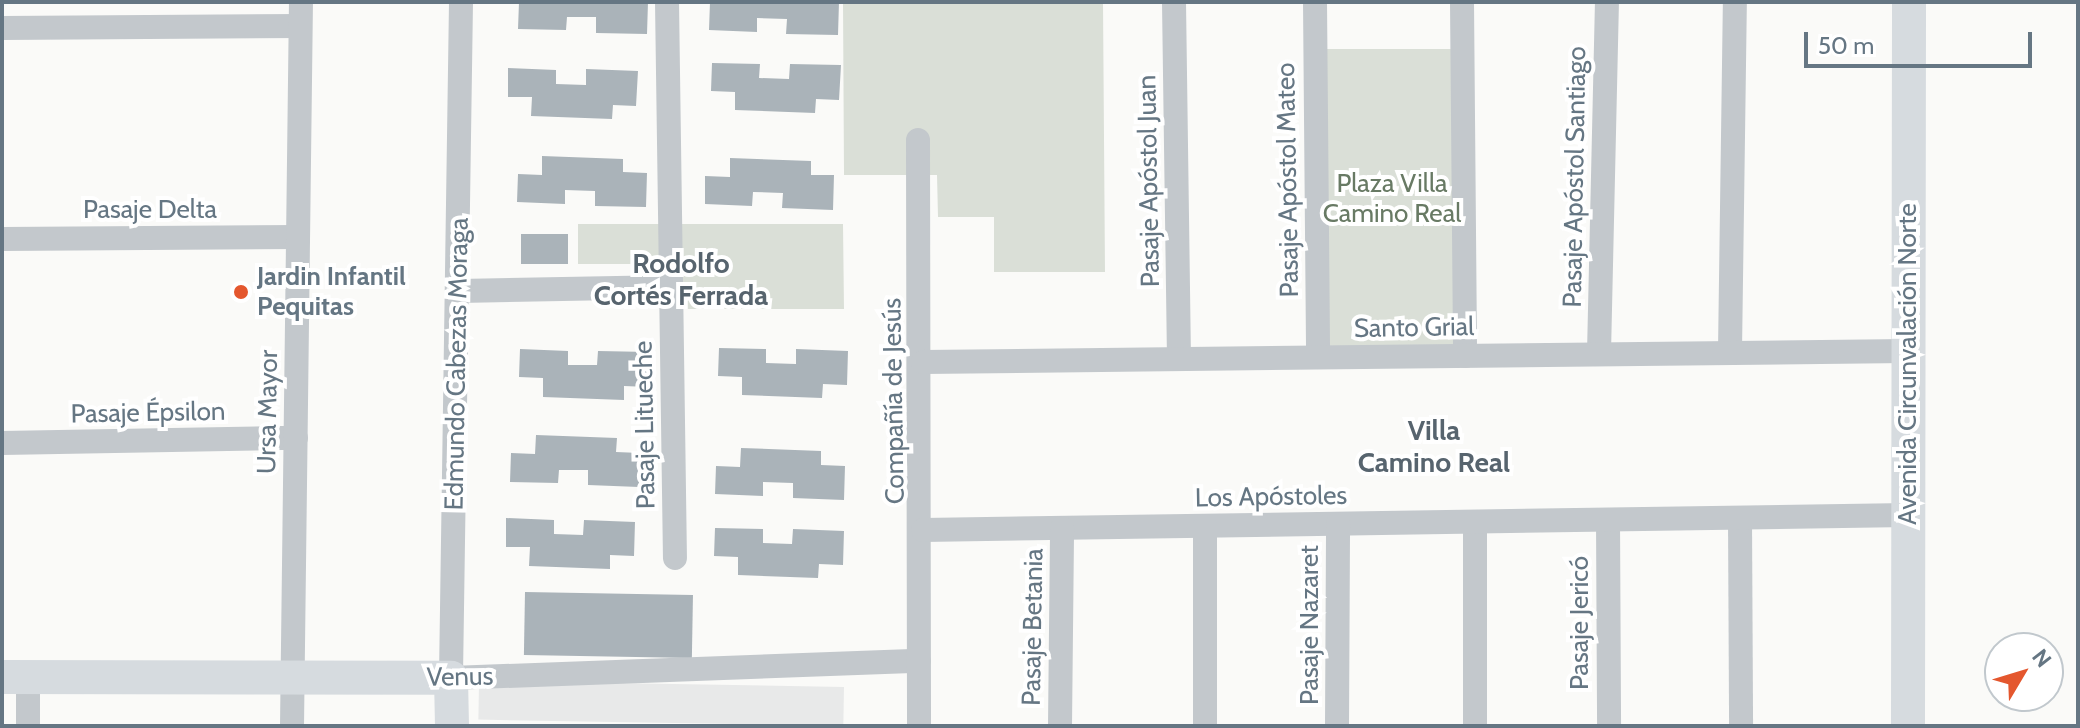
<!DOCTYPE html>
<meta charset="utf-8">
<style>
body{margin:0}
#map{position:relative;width:2080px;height:728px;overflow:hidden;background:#fafaf8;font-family:Cabin,sans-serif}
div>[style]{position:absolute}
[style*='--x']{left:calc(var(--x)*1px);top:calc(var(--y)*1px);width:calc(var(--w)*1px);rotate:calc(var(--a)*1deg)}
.built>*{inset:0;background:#e8e9e9;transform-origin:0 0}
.green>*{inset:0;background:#dadfd7;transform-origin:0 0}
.building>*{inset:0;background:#aab3b9;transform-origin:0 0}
.street>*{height:24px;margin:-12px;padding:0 12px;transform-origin:12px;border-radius:12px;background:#c3c8cc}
.secondary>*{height:34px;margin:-17px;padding:0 17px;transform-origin:17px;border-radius:17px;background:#d6dbdf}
.dots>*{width:22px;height:22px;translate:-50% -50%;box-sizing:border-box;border:4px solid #fff;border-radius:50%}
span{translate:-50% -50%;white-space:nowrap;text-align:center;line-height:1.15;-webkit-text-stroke:8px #fff;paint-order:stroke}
.street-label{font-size:26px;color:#657683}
.park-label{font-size:26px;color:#687a64}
.poi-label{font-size:26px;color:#657683;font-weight:700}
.left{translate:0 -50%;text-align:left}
.neighbourhood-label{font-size:28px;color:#57646e;font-weight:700}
.frame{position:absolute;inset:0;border:4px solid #657683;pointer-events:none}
.north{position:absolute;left:1984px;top:632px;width:80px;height:80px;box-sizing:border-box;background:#fff;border:2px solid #c1c8cd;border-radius:50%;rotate:52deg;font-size:22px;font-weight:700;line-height:32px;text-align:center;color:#657683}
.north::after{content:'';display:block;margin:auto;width:28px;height:36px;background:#e4572e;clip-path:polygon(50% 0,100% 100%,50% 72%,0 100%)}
.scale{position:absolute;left:1804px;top:32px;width:228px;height:36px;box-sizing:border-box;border:4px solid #657683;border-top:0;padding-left:10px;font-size:24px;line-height:28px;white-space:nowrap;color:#657683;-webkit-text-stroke:6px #fff;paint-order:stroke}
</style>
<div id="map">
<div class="built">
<div style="left:844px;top:687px;width:39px;height:365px;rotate:91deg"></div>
</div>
<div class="green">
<div style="clip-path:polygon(843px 2px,1103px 2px,1105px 272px,994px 272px,994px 217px,938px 217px,937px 175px,844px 175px)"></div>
<div style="left:1458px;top:49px;width:300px;height:134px;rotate:90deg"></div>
<div style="clip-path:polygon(578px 224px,843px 224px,844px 309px,682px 309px,681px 264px,578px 264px)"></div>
</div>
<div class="building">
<div style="clip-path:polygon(519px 2px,648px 2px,647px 34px,596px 33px,596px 17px,567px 17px,566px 30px,518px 29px)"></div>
<div style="clip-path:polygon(710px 2px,839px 2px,838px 35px,786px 34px,787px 19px,757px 18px,757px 32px,709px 30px)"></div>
<div style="clip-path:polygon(712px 63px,760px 64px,759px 78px,789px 79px,790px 64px,841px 65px,839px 100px,816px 99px,815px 113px,735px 110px,735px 92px,711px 91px)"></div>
<div style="clip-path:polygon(508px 68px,556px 70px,556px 84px,586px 85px,586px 69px,638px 71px,636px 106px,613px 105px,612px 119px,531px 116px,532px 97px,508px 97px)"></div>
<div style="clip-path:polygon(542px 156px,623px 159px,623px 172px,647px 173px,646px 207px,595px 206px,595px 191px,565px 190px,565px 204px,517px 202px,518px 174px,542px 175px)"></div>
<div style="clip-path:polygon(730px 158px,811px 161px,811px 175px,834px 175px,833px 210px,782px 208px,783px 193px,753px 192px,752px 206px,705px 204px,705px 176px,730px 177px)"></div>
<div style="left:521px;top:234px;width:47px;height:30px"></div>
<div style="clip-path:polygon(719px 348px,766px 349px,766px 363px,796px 364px,796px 349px,848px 351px,847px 385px,823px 384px,822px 398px,742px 395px,742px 377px,718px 376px)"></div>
<div style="clip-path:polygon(520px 349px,568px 351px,568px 365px,597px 365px,598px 351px,649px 352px,648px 387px,624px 386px,624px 400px,543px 397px,543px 378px,519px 377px)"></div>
<div style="clip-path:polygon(536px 435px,617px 438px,616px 452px,640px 453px,639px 487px,588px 485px,588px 470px,559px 470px,558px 483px,510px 482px,511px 453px,535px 454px)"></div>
<div style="clip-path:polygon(741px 448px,821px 451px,821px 465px,845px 466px,844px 500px,793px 498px,793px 483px,763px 482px,763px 496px,715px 494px,716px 466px,740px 467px)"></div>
<div style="clip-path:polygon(506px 518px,554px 520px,554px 534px,583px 535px,584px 520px,635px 522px,634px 556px,610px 555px,610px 569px,529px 566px,530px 547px,506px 547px)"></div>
<div style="clip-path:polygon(715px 528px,763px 529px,763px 543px,792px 544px,793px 529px,844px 531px,843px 565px,819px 564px,818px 578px,738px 575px,738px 557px,714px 556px)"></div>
<div style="left:525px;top:592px;width:168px;height:63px;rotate:1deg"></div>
</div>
<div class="street">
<div style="--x:461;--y:2;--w:676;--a:90.85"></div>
<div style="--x:451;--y:678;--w:468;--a:-2.1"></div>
<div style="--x:667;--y:2;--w:556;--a:89.18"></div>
<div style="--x:1174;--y:2;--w:357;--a:89.2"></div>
<div style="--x:1315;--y:2;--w:355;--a:89.5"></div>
<div style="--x:1462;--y:2;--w:354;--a:89.5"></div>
<div style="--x:2;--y:28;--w:298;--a:-0.4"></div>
<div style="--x:918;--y:140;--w:586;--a:89.9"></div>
<div style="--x:2;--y:239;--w:296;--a:-0.4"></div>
<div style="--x:459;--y:291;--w:212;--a:-1.1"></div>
<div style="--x:1730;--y:351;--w:349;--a:-89.2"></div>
<div style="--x:1599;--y:353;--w:351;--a:-88.7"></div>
<div style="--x:923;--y:362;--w:984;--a:-0.64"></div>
<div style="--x:2;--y:443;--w:294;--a:-1"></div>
<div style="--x:1740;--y:518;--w:208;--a:89.7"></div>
<div style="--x:1608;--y:520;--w:206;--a:89.7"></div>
<div style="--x:1475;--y:522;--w:204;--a:90"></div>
<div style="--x:923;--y:530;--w:985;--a:-0.87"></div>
<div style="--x:28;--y:677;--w:49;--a:90"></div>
<div style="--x:292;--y:726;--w:724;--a:-89.29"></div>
<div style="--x:1060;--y:726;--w:198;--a:-89.4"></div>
<div style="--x:1205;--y:726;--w:200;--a:-90"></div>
<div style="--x:1337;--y:726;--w:202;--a:-89.7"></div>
</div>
<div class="secondary">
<div style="--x:2;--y:677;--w:449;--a:0.1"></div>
<div style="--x:451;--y:678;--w:48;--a:88.8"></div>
<div style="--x:1908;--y:726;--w:724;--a:-89.92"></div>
</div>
<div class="dots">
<div style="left:241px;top:292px;background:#e4572e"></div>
</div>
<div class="street-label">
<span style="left:1575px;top:177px;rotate:-89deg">Pasaje Apóstol Santiago</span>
<span style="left:1288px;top:180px;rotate:-91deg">Pasaje Apóstol Mateo</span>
<span style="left:1149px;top:181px;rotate:-91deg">Pasaje Apóstol Juan</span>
<span style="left:150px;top:210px">Pasaje Delta</span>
<span style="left:1414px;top:328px;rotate:-1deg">Santo Grial</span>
<span style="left:457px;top:364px;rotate:-89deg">Edmundo Cabezas Moraga</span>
<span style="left:1908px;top:364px;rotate:-90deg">Avenida Circunvalación Norte</span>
<span style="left:894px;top:401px;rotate:-91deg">Compañía de Jesús</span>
<span style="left:268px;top:412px;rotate:-89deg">Ursa Mayor</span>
<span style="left:148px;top:413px;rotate:-1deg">Pasaje Épsilon</span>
<span style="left:645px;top:425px;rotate:-91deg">Pasaje Litueche</span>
<span style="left:1271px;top:497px;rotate:-1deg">Los Apóstoles</span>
<span style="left:1580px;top:623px;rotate:-90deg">Pasaje Jericó</span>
<span style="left:1310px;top:625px;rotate:-90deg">Pasaje Nazaret</span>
<span style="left:1033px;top:627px;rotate:-89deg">Pasaje Betania</span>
<span style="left:460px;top:677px;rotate:-1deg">Venus</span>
</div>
<div class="park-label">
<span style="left:1392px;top:199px">Plaza Villa<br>Camino Real</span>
</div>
<div class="poi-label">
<span class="left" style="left:257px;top:292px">Jardin Infantil<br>Pequitas</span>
</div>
<div class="neighbourhood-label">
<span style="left:681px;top:279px">Rodolfo<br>Cortés Ferrada</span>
<span style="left:1434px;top:446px">Villa<br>Camino Real</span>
</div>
<div class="frame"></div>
<div class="north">N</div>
<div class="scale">50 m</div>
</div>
